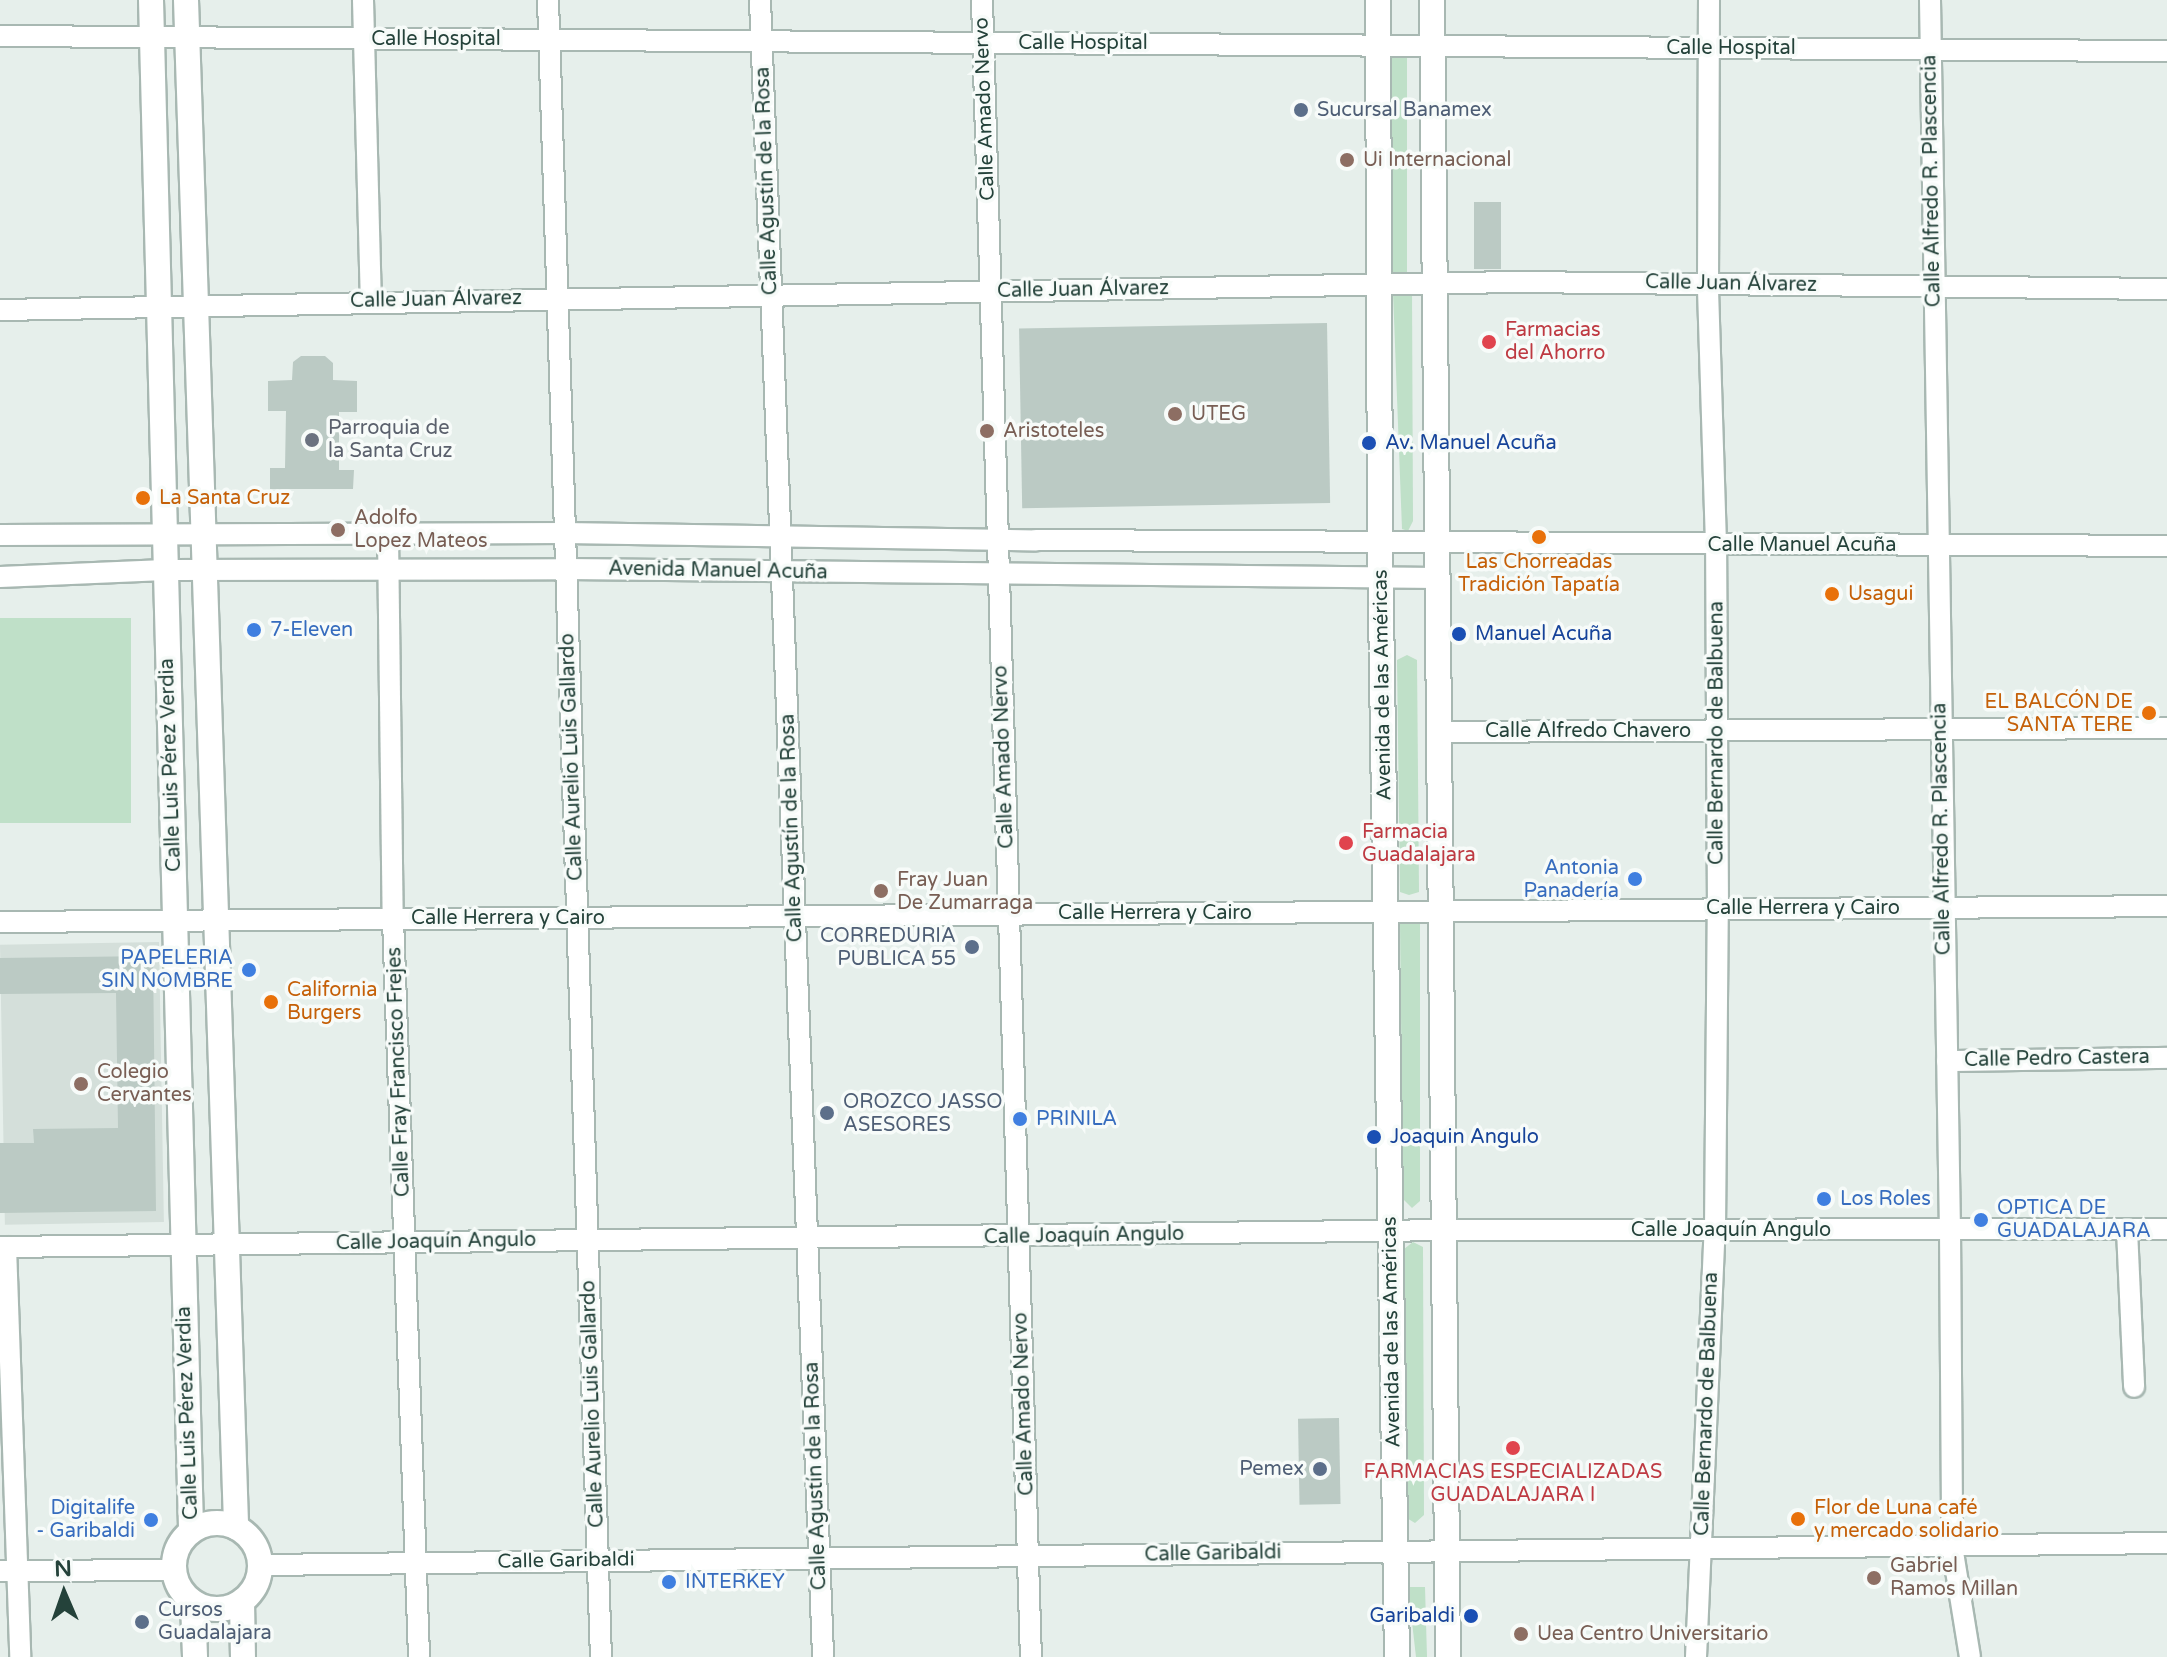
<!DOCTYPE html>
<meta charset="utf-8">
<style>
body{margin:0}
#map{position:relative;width:2167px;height:1657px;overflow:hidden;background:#e6efeb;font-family:"Varela Round",sans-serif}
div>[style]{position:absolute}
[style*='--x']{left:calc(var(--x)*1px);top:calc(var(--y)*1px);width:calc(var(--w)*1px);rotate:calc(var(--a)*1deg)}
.built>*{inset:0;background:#d4dfda;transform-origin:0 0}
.green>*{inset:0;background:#bfe0c8;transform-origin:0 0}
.building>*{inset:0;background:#bbcac4;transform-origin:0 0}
.roads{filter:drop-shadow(2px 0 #a8b8b2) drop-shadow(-2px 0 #a8b8b2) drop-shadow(0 2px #a8b8b2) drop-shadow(0 -2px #a8b8b2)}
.street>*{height:20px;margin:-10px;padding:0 10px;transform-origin:10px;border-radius:10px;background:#fff}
.secondary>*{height:24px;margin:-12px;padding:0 12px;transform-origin:12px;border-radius:12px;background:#fff}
.secondary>.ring{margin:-12px;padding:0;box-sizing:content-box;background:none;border:24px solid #fff;border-radius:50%}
.dots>*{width:22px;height:22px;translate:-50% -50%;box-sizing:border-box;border:4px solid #f7fbf9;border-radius:50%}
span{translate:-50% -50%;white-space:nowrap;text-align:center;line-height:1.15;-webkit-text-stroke:7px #f7fbf9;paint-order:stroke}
.street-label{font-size:20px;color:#24423a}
.service-label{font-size:20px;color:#4e5e75}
.left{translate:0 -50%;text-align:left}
.right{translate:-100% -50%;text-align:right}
.education-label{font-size:20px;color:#785e54}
.health-label{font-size:20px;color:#be3a42}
.worship-label{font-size:20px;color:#5b616d}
.transit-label{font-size:20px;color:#164399}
.food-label{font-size:20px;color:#c56008}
.shop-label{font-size:20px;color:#366cbe}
.north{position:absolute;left:24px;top:1553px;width:80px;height:80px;-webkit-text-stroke:6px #f7fbf9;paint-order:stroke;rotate:358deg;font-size:22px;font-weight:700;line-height:32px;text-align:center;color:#24423a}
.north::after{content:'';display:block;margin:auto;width:28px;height:36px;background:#24423a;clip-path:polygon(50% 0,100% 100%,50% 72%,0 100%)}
</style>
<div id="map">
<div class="built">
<div style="left:159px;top:942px;width:280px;height:159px;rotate:89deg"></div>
</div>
<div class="green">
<div style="left:1407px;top:57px;width:221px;height:17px;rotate:90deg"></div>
<div style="clip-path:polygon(1412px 289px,1413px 521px,1408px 531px,1402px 529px,1393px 292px)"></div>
<div style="left:0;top:618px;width:131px;height:205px"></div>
<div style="clip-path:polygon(1407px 655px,1417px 660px,1419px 892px,1409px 895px,1400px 892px,1397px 660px)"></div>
<div style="clip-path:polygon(1410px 917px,1420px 922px,1420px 1201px,1412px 1208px,1403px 1199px,1400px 924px)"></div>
<div style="clip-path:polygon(1413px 1242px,1423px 1247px,1424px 1515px,1415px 1523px,1405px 1517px,1404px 1249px)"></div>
<div style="clip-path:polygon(1408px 1587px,1425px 1587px,1427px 1657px,1416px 1657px)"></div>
</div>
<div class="building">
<div style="left:1474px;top:202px;width:27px;height:67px"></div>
<div style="left:1327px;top:323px;width:180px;height:308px;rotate:89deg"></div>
<div style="clip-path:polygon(301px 356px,325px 356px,333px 363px,333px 380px,357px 381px,357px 412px,339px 412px,339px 470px,354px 470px,353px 489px,270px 489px,270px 468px,285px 468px,286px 411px,268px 411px,268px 381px,292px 380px,293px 362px)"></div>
<div style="clip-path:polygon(153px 956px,156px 1211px,0 1213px,0 1143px,34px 1143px,33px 1129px,118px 1128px,116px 993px,0 994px,0 958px)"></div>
<div style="left:1339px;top:1418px;width:86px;height:41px;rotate:89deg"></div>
</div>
<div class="roads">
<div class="street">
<div style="--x:363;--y:0;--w:300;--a:88.5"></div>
<div style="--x:548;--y:0;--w:1658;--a:88.17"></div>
<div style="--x:760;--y:0;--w:1658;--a:87.82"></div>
<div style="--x:982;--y:0;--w:1658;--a:88.31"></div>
<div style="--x:1930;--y:0;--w:1229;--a:89.07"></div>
<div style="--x:1950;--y:1229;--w:317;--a:89.6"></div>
<div style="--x:1952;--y:1546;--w:112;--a:80.8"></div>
<div style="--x:0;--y:36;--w:2167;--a:0.4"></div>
<div style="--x:0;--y:310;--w:1518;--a:-1.06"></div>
<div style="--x:1518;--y:282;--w:649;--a:0.62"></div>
<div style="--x:388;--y:534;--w:385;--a:89.3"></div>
<div style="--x:393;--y:919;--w:738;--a:87.98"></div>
<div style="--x:0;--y:535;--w:565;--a:-0.2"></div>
<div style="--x:565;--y:533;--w:471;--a:0.9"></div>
<div style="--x:1036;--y:540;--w:1131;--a:0.3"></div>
<div style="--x:0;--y:577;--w:165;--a:-2.4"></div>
<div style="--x:165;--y:570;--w:402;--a:-0.1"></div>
<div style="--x:567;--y:569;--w:870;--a:0.59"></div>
<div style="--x:1440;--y:732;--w:727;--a:-0.32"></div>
<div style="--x:0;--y:922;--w:2167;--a:-0.42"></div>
<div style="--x:1947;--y:1061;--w:220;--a:-0.8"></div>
<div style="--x:2127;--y:1230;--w:157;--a:87.4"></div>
<div style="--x:0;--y:1247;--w:1444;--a:-0.67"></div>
<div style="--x:1444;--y:1230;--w:723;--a:-0.08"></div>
<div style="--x:6;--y:1247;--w:410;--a:88"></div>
<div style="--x:260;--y:1565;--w:1907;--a:-0.66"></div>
<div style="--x:0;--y:1571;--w:173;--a:-0.3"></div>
<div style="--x:1696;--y:1657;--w:427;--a:-87.5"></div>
<div style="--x:1715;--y:1230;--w:321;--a:-89.5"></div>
<div style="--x:1718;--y:909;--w:365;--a:-90.3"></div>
<div style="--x:1716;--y:544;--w:260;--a:-91.8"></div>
<div style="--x:1708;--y:284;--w:284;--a:-89.8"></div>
</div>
<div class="secondary">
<div style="--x:151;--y:0;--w:1532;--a:88.5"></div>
<div style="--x:186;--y:0;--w:1528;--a:88.12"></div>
<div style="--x:1378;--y:0;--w:541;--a:89.79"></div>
<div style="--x:1380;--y:541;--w:1116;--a:89.13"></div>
<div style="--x:1432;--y:0;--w:1657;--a:89.45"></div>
<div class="ring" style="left:174px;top:1523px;width:62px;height:62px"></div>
<div style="--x:242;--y:1601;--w:56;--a:89"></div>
<div style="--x:193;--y:1602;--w:55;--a:87.9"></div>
</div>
</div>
<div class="dots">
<div style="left:1301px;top:110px;background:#5c6f8a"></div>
<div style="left:1347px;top:160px;background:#8d6e63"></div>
<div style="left:1489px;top:342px;background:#e0444e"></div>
<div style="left:1175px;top:414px;background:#8d6e63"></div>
<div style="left:987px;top:431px;background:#8d6e63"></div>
<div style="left:312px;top:440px;background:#6b7280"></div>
<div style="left:1369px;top:443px;background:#1a4fb4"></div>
<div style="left:143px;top:498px;background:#e8710a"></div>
<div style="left:338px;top:530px;background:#8d6e63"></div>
<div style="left:1539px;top:537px;background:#e8710a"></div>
<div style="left:1832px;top:594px;background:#e8710a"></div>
<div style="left:254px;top:630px;background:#3f7fe0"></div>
<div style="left:1459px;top:634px;background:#1a4fb4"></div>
<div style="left:2149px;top:713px;background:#e8710a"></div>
<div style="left:1346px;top:843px;background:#e0444e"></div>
<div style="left:1635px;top:879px;background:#3f7fe0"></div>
<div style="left:881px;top:891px;background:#8d6e63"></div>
<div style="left:972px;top:947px;background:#5c6f8a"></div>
<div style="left:249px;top:970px;background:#3f7fe0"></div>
<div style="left:271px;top:1002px;background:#e8710a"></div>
<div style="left:81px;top:1084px;background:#8d6e63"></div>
<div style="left:827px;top:1113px;background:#5c6f8a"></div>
<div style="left:1020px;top:1119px;background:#3f7fe0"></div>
<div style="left:1374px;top:1137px;background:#1a4fb4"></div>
<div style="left:1824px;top:1199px;background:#3f7fe0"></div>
<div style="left:1981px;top:1220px;background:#3f7fe0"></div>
<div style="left:1513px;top:1448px;background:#e0444e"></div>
<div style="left:1320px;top:1469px;background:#5c6f8a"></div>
<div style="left:1798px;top:1519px;background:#e8710a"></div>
<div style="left:151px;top:1520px;background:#3f7fe0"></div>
<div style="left:1874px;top:1578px;background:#8d6e63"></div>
<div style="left:669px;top:1582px;background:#3f7fe0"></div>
<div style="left:1471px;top:1616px;background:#1a4fb4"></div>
<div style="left:142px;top:1622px;background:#5c6f8a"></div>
<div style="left:1521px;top:1634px;background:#8d6e63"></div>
</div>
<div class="street-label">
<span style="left:436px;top:39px">Calle Hospital</span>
<span style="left:1083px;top:43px">Calle Hospital</span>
<span style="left:1731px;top:48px">Calle Hospital</span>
<span style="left:985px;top:109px;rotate:-92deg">Calle Amado Nervo</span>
<span style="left:767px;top:181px;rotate:-92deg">Calle Agustín de la Rosa</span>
<span style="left:1932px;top:181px;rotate:-91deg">Calle Alfredo R. Plascencia</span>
<span style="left:1731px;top:284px;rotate:1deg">Calle Juan Álvarez</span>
<span style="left:1083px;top:290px;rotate:-1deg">Calle Juan Álvarez</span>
<span style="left:436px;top:300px;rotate:-1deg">Calle Juan Álvarez</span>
<span style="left:1802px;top:545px">Calle Manuel Acuña</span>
<span style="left:718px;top:571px;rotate:1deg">Avenida Manuel Acuña</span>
<span style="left:1383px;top:685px;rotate:-91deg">Avenida de las Américas</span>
<span style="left:1588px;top:731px">Calle Alfredo Chavero</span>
<span style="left:1717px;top:733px;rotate:-90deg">Calle Bernardo de Balbuena</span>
<span style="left:572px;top:757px;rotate:-92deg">Calle Aurelio Luis Gallardo</span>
<span style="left:1004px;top:757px;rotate:-92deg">Calle Amado Nervo</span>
<span style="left:171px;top:765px;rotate:-92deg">Calle Luis Pérez Verdia</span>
<span style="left:792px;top:828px;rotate:-92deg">Calle Agustín de la Rosa</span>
<span style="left:1942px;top:829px;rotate:-91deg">Calle Alfredo R. Plascencia</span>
<span style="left:1803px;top:908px">Calle Herrera y Cairo</span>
<span style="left:1155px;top:913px">Calle Herrera y Cairo</span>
<span style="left:508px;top:918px">Calle Herrera y Cairo</span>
<span style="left:2057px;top:1059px;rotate:-1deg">Calle Pedro Castera</span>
<span style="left:399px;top:1072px;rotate:-92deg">Calle Fray Francisco Frejes</span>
<span style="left:1731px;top:1230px">Calle Joaquín Angulo</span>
<span style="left:1084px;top:1236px;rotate:-1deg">Calle Joaquín Angulo</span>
<span style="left:436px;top:1242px;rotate:-1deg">Calle Joaquín Angulo</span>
<span style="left:1392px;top:1332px;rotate:-91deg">Avenida de las Américas</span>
<span style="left:593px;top:1404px;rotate:-92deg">Calle Aurelio Luis Gallardo</span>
<span style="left:1024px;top:1404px;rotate:-92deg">Calle Amado Nervo</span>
<span style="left:1707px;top:1404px;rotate:-88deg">Calle Bernardo de Balbuena</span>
<span style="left:188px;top:1413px;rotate:-92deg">Calle Luis Pérez Verdia</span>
<span style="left:816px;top:1476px;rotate:-92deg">Calle Agustín de la Rosa</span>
<span style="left:1213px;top:1554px;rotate:-1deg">Calle Garibaldi</span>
<span style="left:566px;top:1561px;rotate:-1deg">Calle Garibaldi</span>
</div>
<div class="service-label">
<span class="left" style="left:1317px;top:110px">Sucursal Banamex</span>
<span class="right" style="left:956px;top:948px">CORREDURIA<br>PUBLICA 55</span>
<span class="left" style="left:843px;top:1114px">OROZCO JASSO<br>ASESORES</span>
<span class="right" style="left:1304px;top:1469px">Pemex</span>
<span class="left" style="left:158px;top:1622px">Cursos<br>Guadalajara</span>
</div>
<div class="education-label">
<span class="left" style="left:1363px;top:160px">Ui Internacional</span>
<span class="left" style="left:1191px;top:414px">UTEG</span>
<span class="left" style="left:1003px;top:431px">Aristoteles</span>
<span class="left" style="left:354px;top:530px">Adolfo<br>Lopez Mateos</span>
<span class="left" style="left:897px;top:892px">Fray Juan<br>De Zumarraga</span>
<span class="left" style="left:97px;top:1084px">Colegio<br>Cervantes</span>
<span class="left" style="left:1890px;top:1578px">Gabriel<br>Ramos Millan</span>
<span class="left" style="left:1537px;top:1634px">Uea Centro Universitario</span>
</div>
<div class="health-label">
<span class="left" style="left:1505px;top:342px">Farmacias<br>del Ahorro</span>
<span class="left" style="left:1362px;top:844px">Farmacia<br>Guadalajara</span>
<span style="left:1513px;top:1484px">FARMACIAS ESPECIALIZADAS<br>GUADALAJARA I</span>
</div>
<div class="worship-label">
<span class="left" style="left:328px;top:440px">Parroquia de<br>la Santa Cruz</span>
</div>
<div class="transit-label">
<span class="left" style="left:1385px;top:443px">Av. Manuel Acuña</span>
<span class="left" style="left:1475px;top:634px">Manuel Acuña</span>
<span class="left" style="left:1390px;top:1137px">Joaquin Angulo</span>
<span class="right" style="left:1455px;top:1616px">Garibaldi</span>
</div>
<div class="food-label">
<span class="left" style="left:159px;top:498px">La Santa Cruz</span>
<span style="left:1539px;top:574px">Las Chorreadas<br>Tradición Tapatía</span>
<span class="left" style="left:1848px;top:594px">Usagui</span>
<span class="right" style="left:2133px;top:714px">EL BALCÓN DE<br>SANTA TERE</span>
<span class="left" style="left:287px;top:1002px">California<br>Burgers</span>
<span class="left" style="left:1814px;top:1520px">Flor de Luna café<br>y mercado solidario</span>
</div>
<div class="shop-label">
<span class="left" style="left:270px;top:630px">7-Eleven</span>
<span class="right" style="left:1619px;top:880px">Antonia<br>Panadería</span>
<span class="right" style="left:233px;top:970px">PAPELERIA<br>SIN NOMBRE</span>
<span class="left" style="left:1036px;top:1119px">PRINILA</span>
<span class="left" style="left:1840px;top:1199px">Los Roles</span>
<span class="left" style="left:1997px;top:1220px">OPTICA DE<br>GUADALAJARA</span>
<span class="right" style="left:135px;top:1520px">Digitalife<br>- Garibaldi</span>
<span class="left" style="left:685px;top:1582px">INTERKEY</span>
</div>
<div class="north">N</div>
</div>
